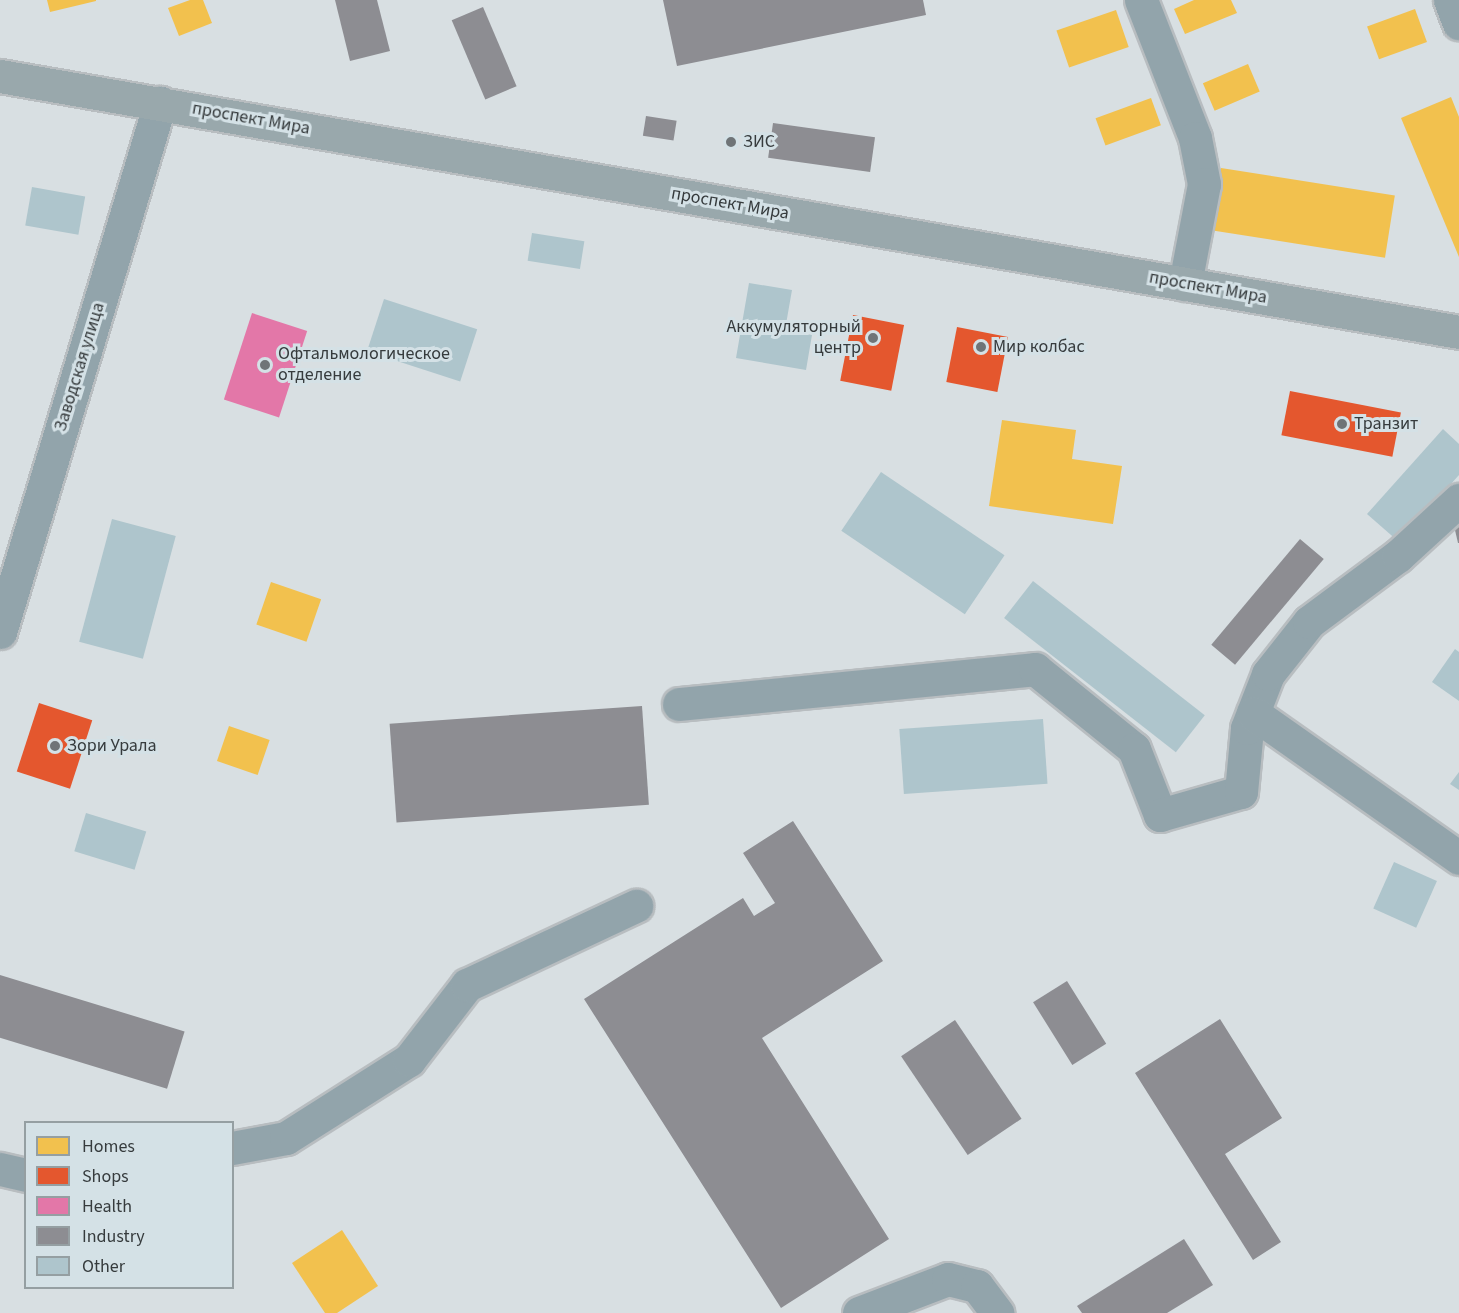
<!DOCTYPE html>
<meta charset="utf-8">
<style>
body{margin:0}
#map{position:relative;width:1459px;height:1313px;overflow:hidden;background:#d8dfe2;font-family:"Source Sans 3",sans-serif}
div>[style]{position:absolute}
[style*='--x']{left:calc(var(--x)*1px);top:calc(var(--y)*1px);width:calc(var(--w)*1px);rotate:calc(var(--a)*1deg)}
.homes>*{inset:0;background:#f2c14e;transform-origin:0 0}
.shops>*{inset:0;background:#e4572e;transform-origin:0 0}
.health>*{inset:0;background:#e377a8;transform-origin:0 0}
.industry>*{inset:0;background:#8d8d92;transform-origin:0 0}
.building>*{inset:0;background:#aec5cc;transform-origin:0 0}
.roads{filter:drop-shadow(2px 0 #b8bdc0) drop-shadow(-2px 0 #b8bdc0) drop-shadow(0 2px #b8bdc0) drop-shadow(0 -2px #b8bdc0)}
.minor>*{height:33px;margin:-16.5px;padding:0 16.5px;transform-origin:16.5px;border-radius:16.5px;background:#92a4ab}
.major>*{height:33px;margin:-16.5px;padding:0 16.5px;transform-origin:16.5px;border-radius:16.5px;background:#99a8ac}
.dots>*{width:16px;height:16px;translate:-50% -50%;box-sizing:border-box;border:3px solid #d4e1e6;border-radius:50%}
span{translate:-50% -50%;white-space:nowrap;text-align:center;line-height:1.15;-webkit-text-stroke:6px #d4e1e6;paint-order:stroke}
.street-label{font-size:18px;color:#363b3d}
.poi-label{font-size:18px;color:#363b3d}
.left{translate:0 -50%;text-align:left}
.right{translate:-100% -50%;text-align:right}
.legend{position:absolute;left:24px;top:1121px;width:210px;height:168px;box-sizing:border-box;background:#d4e1e6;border:2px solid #959fa2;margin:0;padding:8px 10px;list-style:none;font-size:18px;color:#363b3d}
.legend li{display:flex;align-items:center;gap:12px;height:30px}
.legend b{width:30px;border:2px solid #959fa2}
</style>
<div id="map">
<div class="homes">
<div style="clip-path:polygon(47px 0,96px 0,96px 1px,50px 12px)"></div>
<div style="clip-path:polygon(190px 0,203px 0,212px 23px,179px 36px,168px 8px)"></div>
<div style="clip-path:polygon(1194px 0,1231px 0,1237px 13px,1185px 34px,1174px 9px)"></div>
<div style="left:1415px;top:9px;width:35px;height:51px;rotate:70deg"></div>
<div style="left:1116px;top:10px;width:39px;height:63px;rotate:71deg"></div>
<div style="left:1248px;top:64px;width:30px;height:49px;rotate:67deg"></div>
<div style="clip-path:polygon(1451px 97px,1459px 117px,1459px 257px,1401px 118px)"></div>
<div style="left:1151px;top:98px;width:29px;height:59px;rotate:70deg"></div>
<div style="left:1221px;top:168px;width:176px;height:63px;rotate:9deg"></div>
<div style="clip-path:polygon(1002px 420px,1076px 430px,1072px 459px,1122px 466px,1113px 524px,989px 506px)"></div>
<div style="left:271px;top:582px;width:53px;height:45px;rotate:19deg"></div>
<div style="left:229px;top:726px;width:43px;height:37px;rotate:19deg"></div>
<div style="clip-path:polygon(342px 1230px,378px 1286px,337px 1313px,325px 1313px,292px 1263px)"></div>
</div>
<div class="shops">
<div style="left:853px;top:315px;width:52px;height:67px;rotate:11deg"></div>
<div style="left:957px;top:327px;width:52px;height:56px;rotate:11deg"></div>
<div style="left:1290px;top:391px;width:113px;height:45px;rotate:11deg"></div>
<div style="left:39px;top:703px;width:56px;height:72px;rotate:18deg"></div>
</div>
<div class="health">
<div style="left:252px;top:313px;width:58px;height:91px;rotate:18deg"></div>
</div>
<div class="industry">
<div style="clip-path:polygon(335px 0,377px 0,390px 51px,350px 61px)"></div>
<div style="clip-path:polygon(663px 0,923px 0,926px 15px,677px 66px)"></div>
<div style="left:483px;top:7px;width:86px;height:34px;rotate:67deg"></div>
<div style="left:646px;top:116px;width:31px;height:20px;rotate:9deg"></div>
<div style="left:773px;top:123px;width:103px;height:35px;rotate:8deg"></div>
<div style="clip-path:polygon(1459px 511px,1459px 543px,1458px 543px,1451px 513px)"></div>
<div style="left:1300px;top:539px;width:31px;height:138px;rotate:40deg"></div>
<div style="left:642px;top:706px;width:99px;height:253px;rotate:86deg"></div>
<div style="clip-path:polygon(793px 821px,883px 961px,762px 1038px,889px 1239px,781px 1308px,584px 999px,743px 898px,754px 916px,775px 903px,743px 853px)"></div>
<div style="left:0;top:975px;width:193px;height:60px;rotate:17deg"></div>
<div style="left:1067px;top:981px;width:74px;height:40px;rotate:58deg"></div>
<div style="clip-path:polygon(1220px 1019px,1282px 1118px,1225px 1154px,1281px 1242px,1253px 1260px,1135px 1073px)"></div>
<div style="left:955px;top:1020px;width:119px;height:65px;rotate:56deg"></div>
<div style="clip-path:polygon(1184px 1239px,1213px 1285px,1167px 1313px,1082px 1313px,1077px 1306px)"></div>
</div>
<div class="building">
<div style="left:32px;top:187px;width:54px;height:39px;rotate:10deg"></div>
<div style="left:532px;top:233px;width:53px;height:28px;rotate:9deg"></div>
<div style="clip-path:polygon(749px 283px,792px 290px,785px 330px,812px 335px,806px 370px,736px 358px)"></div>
<div style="left:384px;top:299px;width:98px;height:55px;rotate:18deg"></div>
<div style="clip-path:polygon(1443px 429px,1459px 444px,1459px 475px,1399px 542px,1367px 514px)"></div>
<div style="left:881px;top:472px;width:149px;height:71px;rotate:34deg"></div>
<div style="left:112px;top:519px;width:66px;height:127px;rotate:15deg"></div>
<div style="left:1033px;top:581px;width:218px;height:47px;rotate:38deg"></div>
<div style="clip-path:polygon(1455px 649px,1459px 652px,1459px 701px,1432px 682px)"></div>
<div style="left:1043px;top:719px;width:65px;height:144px;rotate:86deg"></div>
<div style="clip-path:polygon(1459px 772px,1459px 790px,1450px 784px)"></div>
<div style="left:86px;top:813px;width:63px;height:40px;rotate:17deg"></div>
<div style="left:1394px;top:862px;width:47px;height:51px;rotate:24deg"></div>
</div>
<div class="roads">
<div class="minor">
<div style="--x:1141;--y:0;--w:148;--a:68.6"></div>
<div style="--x:1195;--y:138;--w:47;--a:78.9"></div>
<div style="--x:1204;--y:184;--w:102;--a:100.8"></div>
<div style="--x:1450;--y:0;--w:25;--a:69"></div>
<div style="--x:0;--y:632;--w:553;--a:-73.17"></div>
<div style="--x:679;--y:704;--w:358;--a:-5.6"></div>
<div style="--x:1035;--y:669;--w:127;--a:38.9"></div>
<div style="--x:1134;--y:749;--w:71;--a:68.5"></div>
<div style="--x:1160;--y:815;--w:84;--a:-15.9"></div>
<div style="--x:1241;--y:792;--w:64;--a:-84.6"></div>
<div style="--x:1247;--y:728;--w:58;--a:-68.7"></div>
<div style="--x:1268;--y:674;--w:66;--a:-51.7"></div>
<div style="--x:1309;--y:622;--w:111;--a:-36.6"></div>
<div style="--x:1398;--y:556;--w:83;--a:-42.6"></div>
<div style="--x:1253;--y:713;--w:252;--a:35.1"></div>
<div style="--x:232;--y:1148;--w:55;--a:-10.5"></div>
<div style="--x:286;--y:1138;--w:146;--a:-32.4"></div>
<div style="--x:409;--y:1060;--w:95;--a:-52.3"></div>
<div style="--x:467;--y:985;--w:187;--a:-25.1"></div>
<div style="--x:0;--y:1169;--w:27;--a:13"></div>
<div style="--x:859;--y:1313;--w:95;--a:-20.9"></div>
<div style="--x:948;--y:1279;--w:30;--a:14"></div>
<div style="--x:977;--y:1286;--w:34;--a:53"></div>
</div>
<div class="major">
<div style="--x:0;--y:76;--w:1481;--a:9.95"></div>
</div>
</div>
<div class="dots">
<div style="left:731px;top:142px;background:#6f7477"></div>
<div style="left:873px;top:338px;background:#6f7477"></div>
<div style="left:981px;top:347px;background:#6f7477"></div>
<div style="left:265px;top:365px;background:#6f7477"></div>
<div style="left:1342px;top:424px;background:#6f7477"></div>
<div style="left:55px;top:746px;background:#6f7477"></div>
</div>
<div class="street-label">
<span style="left:251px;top:119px;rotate:10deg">проспект Мира</span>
<span style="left:730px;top:204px;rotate:10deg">проспект Мира</span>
<span style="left:1208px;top:288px;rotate:10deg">проспект Мира</span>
<span style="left:80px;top:367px;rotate:-73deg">Заводская улица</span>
</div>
<div class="poi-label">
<span class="left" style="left:743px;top:142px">ЗИС</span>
<span class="right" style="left:861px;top:338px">Аккумуляторный<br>центр</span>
<span class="left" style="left:993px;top:347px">Мир колбас</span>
<span class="left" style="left:278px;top:365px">Офтальмологическое<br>отделение</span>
<span class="left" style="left:1354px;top:424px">Транзит</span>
<span class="left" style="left:67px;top:746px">Зори Урала</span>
</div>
<ul class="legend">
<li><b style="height:16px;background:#f2c14e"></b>Homes</li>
<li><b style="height:16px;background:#e4572e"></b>Shops</li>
<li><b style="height:16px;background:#e377a8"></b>Health</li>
<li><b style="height:16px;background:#8d8d92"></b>Industry</li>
<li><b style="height:16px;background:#aec5cc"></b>Other</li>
</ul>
</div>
